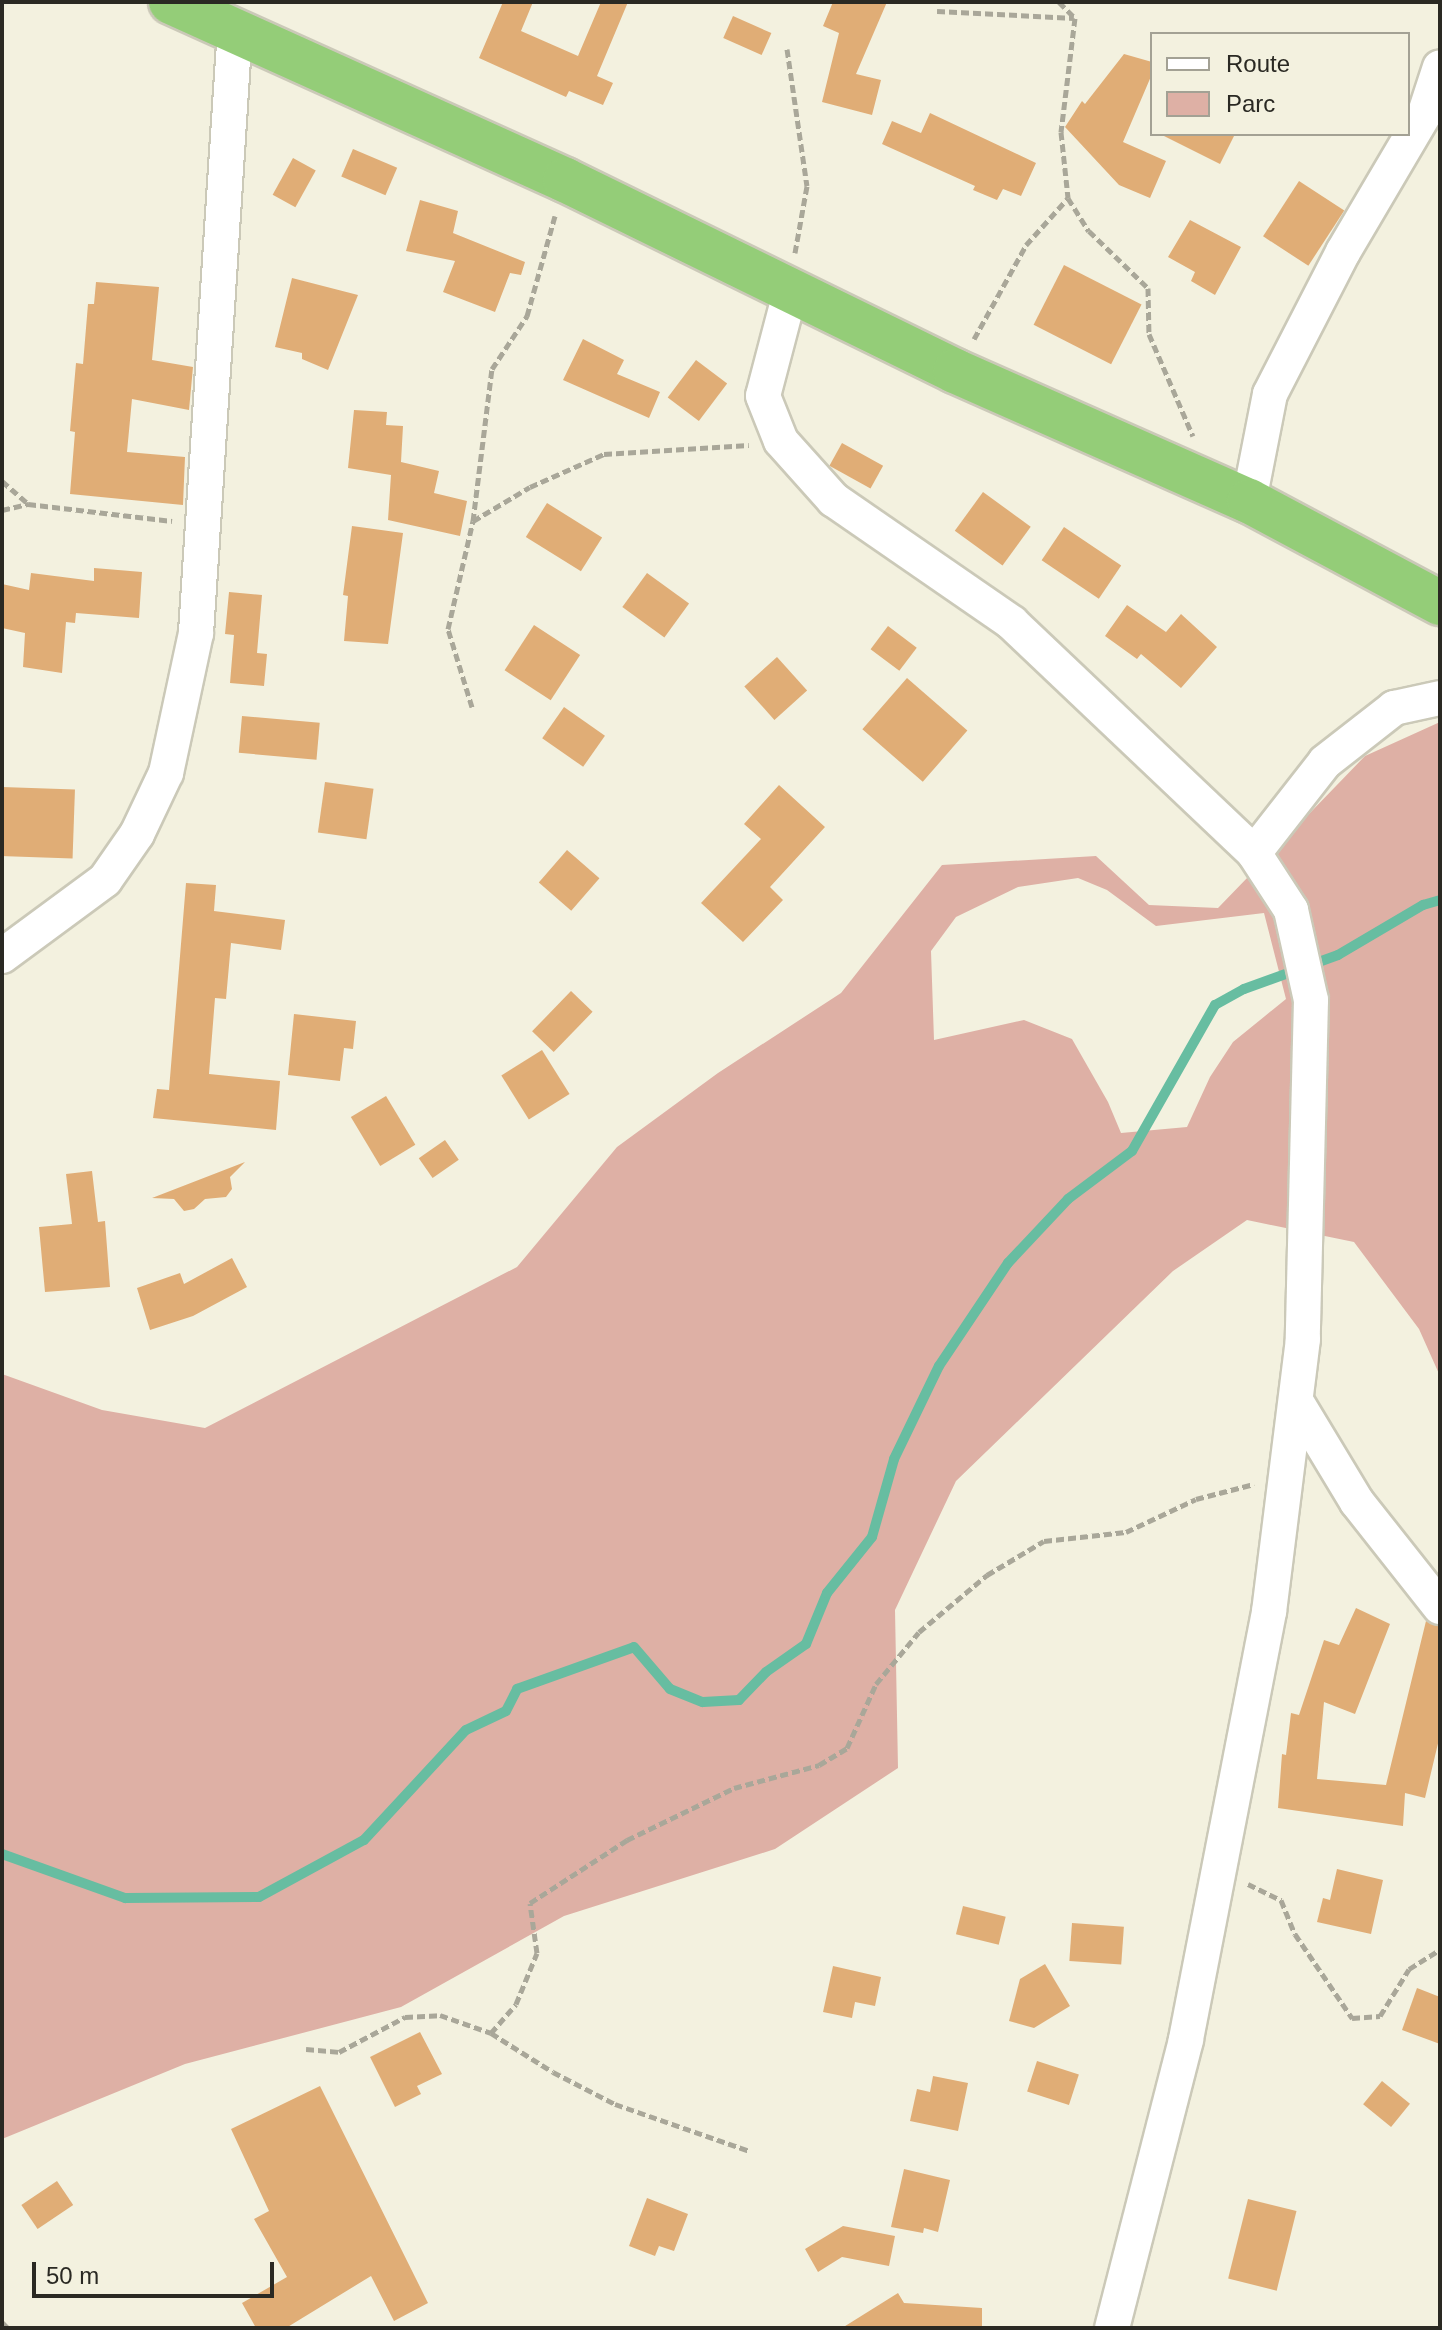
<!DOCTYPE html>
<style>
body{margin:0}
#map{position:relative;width:1442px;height:2330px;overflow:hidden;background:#f3f1df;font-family:Helvetica,sans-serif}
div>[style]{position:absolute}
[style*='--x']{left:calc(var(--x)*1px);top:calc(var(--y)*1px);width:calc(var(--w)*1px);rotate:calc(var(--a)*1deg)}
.green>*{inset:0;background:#deb0a5}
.stream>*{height:10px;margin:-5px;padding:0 5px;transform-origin:5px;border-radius:5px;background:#67bda1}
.building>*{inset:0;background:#e0ad76;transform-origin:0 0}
.path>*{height:5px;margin-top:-2.5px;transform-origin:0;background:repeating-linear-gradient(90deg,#a9a799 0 8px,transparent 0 12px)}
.roads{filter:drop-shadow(2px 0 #cbc9b8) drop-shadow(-2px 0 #cbc9b8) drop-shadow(0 2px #cbc9b8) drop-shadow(0 -2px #cbc9b8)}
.street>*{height:34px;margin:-17px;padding:0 17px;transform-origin:17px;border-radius:17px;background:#fff}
.highway>*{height:44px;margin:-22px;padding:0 22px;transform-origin:22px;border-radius:22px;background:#94cd78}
span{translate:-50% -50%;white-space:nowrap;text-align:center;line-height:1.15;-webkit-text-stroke:6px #f3f1df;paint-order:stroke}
.frame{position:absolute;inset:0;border:4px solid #2a2923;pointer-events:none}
.legend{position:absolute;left:1150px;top:32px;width:260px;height:104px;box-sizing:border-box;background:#f3f1df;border:2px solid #a3a194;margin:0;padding:10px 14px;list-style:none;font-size:24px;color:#2a2923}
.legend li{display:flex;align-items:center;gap:16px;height:40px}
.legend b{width:40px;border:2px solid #a3a194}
.scale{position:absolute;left:32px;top:2262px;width:242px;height:36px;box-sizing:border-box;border:4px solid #2a2923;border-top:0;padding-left:10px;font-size:24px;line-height:28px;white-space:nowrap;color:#2a2923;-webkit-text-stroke:6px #f3f1df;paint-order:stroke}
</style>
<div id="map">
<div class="green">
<div style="clip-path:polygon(evenodd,1440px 722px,1440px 1376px,1419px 1329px,1354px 1242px,1247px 1220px,1173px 1271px,956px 1481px,895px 1610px,898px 1768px,775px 1849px,564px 1916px,401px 2007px,185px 2064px,2px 2139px,2px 1374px,102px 1410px,205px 1428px,517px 1267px,617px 1147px,718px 1073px,841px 993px,942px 865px,1096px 856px,1149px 905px,1218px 908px,1365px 756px,1440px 722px,1078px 878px,1107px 890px,1156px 926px,1264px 913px,1286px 999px,1233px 1042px,1210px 1077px,1187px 1127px,1121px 1133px,1108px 1102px,1072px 1039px,1024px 1020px,934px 1040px,931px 951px,956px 917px,1018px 887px,1078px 878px)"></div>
</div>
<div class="stream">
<div style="--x:2;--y:1854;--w:131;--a:19.7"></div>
<div style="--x:125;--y:1898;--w:134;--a:-0.4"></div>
<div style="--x:259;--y:1897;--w:119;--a:-28.5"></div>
<div style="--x:364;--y:1840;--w:150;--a:-47.2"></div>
<div style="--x:466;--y:1730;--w:44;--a:-25.4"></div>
<div style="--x:506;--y:1711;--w:25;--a:-63"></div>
<div style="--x:517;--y:1689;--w:124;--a:-19.7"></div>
<div style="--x:634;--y:1647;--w:55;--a:49.4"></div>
<div style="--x:670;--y:1689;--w:35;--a:22"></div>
<div style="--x:703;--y:1702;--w:36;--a:-3"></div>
<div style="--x:739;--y:1700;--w:39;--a:-46"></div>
<div style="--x:766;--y:1672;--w:49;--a:-35"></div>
<div style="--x:806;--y:1644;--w:55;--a:-67.6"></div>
<div style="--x:827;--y:1593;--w:72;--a:-51.2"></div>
<div style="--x:872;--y:1537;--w:81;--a:-74.2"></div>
<div style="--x:894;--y:1459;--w:103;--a:-64.2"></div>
<div style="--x:939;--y:1366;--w:124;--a:-56.2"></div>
<div style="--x:1008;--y:1263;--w:88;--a:-46.8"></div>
<div style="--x:1068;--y:1199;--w:80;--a:-36.9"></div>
<div style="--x:1132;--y:1151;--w:168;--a:-60.4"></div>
<div style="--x:1215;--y:1005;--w:33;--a:-29"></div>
<div style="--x:1244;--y:989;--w:100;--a:-19.9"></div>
<div style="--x:1338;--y:955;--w:99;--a:-30.5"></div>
<div style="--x:1423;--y:905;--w:18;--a:-16"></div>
</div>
<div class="building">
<div style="clip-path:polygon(503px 2px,533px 2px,521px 31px,578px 56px,601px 2px,628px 2px,597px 76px,613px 83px,603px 105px,569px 91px,566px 97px,479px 58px)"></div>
<div style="clip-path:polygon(833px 2px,887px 2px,856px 74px,881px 80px,872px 115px,822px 102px,839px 33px,823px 26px)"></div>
<div style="left:733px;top:16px;width:42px;height:24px;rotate:24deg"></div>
<div style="clip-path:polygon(1124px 54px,1152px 62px,1152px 74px,1123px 142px,1166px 161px,1150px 198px,1119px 185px,1065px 127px,1082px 101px,1085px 104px)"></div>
<div style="clip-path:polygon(930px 113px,1036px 163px,1021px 196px,1003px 189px,997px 200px,973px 190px,975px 186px,882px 144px,892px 121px,921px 133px)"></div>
<div style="clip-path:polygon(1160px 134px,1235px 134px,1220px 164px)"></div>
<div style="left:353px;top:149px;width:48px;height:30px;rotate:23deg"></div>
<div style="left:293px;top:158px;width:26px;height:42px;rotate:29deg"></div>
<div style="left:1299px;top:181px;width:54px;height:66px;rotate:33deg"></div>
<div style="clip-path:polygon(420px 200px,458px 211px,453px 233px,525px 262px,521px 275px,510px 273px,495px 312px,443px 292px,455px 261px,406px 251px)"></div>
<div style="clip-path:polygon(1190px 220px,1241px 247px,1215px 295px,1191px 281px,1195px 272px,1168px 257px)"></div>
<div style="left:1064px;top:265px;width:87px;height:67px;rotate:27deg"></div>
<div style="clip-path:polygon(292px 278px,358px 295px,328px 370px,302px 359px,302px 353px,275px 347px)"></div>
<div style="clip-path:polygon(96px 282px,159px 287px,152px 360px,193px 367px,189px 410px,132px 399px,127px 452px,185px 457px,183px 505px,70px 494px,75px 432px,70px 431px,76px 363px,83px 364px,88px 304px,94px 304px)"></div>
<div style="clip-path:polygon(583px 339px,624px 360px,617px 374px,660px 392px,649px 418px,563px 380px)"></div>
<div style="left:696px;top:360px;width:39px;height:47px;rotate:37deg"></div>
<div style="clip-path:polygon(354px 410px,387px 412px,386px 425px,403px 426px,401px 462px,439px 471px,434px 493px,467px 501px,460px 536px,388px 520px,391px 475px,348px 468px)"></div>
<div style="left:842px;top:443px;width:47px;height:26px;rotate:29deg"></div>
<div style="left:983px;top:492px;width:59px;height:48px;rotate:36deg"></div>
<div style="left:547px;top:503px;width:65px;height:40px;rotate:32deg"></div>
<div style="clip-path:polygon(352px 526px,403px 533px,388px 644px,344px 641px,348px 596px,343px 595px)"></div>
<div style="left:1064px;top:527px;width:69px;height:40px;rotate:34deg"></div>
<div style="clip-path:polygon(94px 568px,142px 572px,139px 618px,76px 613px,75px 623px,66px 622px,62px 673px,23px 667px,25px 633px,2px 628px,2px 584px,29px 590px,31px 573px,94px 581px)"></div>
<div style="left:647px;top:573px;width:52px;height:42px;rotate:36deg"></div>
<div style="clip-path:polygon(229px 592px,262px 595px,257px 653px,267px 654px,264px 686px,230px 683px,234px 635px,225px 634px)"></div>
<div style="clip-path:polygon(1127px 605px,1166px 632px,1181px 614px,1217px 647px,1181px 688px,1141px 654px,1137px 659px,1105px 636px)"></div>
<div style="left:534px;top:625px;width:55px;height:54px;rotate:33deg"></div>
<div style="left:888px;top:626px;width:36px;height:29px;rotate:37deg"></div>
<div style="left:777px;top:657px;width:45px;height:44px;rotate:48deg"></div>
<div style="left:907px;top:678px;width:80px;height:68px;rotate:41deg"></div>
<div style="left:564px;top:707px;width:50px;height:38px;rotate:35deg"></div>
<div style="left:242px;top:716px;width:78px;height:37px;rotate:5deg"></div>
<div style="left:325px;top:782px;width:49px;height:51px;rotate:8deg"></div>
<div style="clip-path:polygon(779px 785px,825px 827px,770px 887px,783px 900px,743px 942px,701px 903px,761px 839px,744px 824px)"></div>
<div style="left:2px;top:787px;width:73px;height:69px;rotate:2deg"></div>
<div style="left:567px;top:850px;width:43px;height:43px;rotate:41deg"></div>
<div style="clip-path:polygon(186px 883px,216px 885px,214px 911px,285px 920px,281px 950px,231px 943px,226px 999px,215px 998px,209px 1074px,280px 1081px,276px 1130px,153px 1118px,157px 1089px,169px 1090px)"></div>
<div style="left:571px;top:991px;width:30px;height:56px;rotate:44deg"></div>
<div style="clip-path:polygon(294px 1014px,356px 1021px,353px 1049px,344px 1048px,340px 1081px,288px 1075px)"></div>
<div style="left:542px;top:1050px;width:52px;height:48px;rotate:58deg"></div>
<div style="left:386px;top:1096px;width:57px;height:41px;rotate:59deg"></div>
<div style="left:445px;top:1140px;width:24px;height:32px;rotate:55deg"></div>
<div style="clip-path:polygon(245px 1162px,230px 1177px,232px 1189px,226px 1197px,205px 1199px,194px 1209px,184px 1211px,174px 1199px,152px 1198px)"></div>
<div style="clip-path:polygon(92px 1171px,98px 1222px,105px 1221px,110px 1287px,45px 1292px,39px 1227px,72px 1224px,66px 1174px)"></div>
<div style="clip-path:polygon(232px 1258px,247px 1287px,193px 1316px,150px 1330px,137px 1288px,180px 1273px,184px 1284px)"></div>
<div style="clip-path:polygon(1356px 1608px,1390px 1624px,1355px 1714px,1324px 1702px,1317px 1779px,1386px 1785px,1426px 1621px,1440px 1627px,1440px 1735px,1425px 1798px,1405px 1793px,1403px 1826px,1278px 1808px,1282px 1754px,1286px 1755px,1291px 1713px,1299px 1715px,1324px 1640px,1339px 1645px)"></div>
<div style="clip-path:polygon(1337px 1869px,1383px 1880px,1371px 1934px,1317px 1922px,1323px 1898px,1330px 1900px)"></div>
<div style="left:963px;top:1906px;width:44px;height:29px;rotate:14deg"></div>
<div style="left:1072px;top:1923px;width:52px;height:38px;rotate:4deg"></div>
<div style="clip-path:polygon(1045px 1964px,1070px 2006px,1034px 2028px,1009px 2021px,1020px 1979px)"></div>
<div style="clip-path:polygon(833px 1966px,881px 1977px,875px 2006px,855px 2002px,852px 2018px,823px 2012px)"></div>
<div style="clip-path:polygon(1417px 1988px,1440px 1997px,1440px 2044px,1402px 2030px)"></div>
<div style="clip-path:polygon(420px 2032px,442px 2074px,417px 2086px,421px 2094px,395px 2107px,370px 2057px)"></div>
<div style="left:1037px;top:2061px;width:44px;height:32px;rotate:18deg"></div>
<div style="clip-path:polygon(933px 2076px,968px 2083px,958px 2131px,910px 2121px,917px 2089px,930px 2092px)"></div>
<div style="left:1382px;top:2081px;width:36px;height:30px;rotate:39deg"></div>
<div style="clip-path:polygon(320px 2086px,428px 2303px,394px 2321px,371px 2276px,286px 2328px,256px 2328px,242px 2303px,287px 2277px,254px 2219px,269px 2211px,231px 2129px)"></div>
<div style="clip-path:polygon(904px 2169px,950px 2180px,938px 2232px,924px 2228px,923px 2233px,891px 2227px)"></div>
<div style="left:57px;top:2181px;width:29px;height:43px;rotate:56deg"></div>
<div style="clip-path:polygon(647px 2198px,688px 2214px,674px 2251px,659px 2246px,655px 2256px,629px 2246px)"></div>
<div style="left:1248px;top:2199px;width:50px;height:82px;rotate:14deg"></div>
<div style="clip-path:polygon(843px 2226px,895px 2236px,889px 2266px,842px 2257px,818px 2272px,805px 2249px)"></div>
<div style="clip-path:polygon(898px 2293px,904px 2303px,982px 2308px,982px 2328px,842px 2328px)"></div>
</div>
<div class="path">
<div style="--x:1059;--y:2;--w:23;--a:45"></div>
<div style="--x:1075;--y:18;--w:115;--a:97"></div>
<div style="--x:1061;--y:132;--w:66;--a:83.9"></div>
<div style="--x:1068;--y:198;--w:39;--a:58"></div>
<div style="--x:1089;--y:231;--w:82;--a:44"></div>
<div style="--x:1148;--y:288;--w:46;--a:88.8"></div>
<div style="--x:1149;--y:334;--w:111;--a:66.7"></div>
<div style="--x:937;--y:11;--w:137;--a:2.9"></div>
<div style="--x:787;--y:49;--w:138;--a:81.7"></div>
<div style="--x:807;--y:186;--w:68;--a:100.2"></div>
<div style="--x:974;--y:339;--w:107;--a:-61"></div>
<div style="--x:1026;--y:245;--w:63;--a:-48.2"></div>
<div style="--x:2;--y:481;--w:33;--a:41"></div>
<div style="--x:2;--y:510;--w:27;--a:-13"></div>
<div style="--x:28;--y:504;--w:145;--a:6.7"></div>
<div style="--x:473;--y:521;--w:66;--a:-30.8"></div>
<div style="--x:530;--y:487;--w:81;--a:-24"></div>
<div style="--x:604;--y:454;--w:145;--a:-3.6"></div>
<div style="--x:472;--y:707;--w:82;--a:-107.1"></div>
<div style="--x:448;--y:629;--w:111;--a:-77"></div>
<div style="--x:473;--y:521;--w:153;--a:-82.9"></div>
<div style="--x:492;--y:369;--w:64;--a:-56.6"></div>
<div style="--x:527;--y:316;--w:104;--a:-74.4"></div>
<div style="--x:1248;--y:1884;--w:37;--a:26"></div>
<div style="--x:1281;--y:1900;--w:37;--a:68"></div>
<div style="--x:1295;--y:1934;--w:102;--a:55.8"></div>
<div style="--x:1352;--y:2018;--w:28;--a:-4"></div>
<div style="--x:1380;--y:2016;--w:55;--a:-58.3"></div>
<div style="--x:1409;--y:1969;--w:36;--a:-32"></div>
<div style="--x:491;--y:2033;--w:38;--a:-49"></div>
<div style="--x:516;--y:2004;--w:55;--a:-67.6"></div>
<div style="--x:537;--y:1953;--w:50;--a:-98"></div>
<div style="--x:530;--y:1903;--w:116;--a:-33"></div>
<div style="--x:627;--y:1840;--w:119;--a:-25.9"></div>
<div style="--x:734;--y:1788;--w:88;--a:-15.1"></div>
<div style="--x:819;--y:1765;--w:33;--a:-31"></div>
<div style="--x:847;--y:1748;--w:70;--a:-65.6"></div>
<div style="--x:876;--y:1684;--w:67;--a:-50.4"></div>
<div style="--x:919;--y:1632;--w:89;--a:-40"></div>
<div style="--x:987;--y:1575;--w:66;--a:-30.8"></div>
<div style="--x:1044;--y:1541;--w:82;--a:-6.3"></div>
<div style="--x:1126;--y:1532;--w:77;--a:-25.2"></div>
<div style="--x:1196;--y:1499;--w:60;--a:-14.5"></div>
<div style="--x:306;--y:2049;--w:33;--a:5"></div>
<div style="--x:339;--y:2052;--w:75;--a:-27.9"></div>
<div style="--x:405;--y:2017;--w:35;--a:-3"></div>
<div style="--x:440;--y:2015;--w:54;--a:19.4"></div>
<div style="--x:491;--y:2033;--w:73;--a:32.2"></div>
<div style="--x:553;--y:2072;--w:70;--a:27.3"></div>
<div style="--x:615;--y:2104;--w:143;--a:19.2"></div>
<div style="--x:2;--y:2322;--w:8;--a:45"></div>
</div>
<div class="roads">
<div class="street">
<div style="--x:790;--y:293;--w:106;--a:104.7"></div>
<div style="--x:763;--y:396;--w:48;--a:68.2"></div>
<div style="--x:781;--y:441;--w:79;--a:48.1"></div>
<div style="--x:834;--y:500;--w:216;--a:34.6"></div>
<div style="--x:1012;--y:623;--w:334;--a:43.5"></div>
<div style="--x:1254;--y:853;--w:68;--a:57"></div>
<div style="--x:1291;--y:910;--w:92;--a:77.5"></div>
<div style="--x:1311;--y:1000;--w:339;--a:91.4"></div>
<div style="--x:1303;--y:1339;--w:275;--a:97.1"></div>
<div style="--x:1269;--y:1612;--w:436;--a:101"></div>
<div style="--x:1186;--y:2040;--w:297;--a:104.4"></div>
<div style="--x:1249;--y:501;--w:109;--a:-78.9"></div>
<div style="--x:1270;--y:394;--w:160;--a:-62.8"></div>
<div style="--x:1343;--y:252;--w:161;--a:-59.5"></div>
<div style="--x:1425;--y:113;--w:48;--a:-71.9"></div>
<div style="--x:1254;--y:853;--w:115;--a:-52"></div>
<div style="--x:1325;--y:762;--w:88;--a:-38"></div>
<div style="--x:1394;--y:708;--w:47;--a:-12.3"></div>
<div style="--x:2;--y:956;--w:128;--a:-36.4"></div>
<div style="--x:105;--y:880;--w:56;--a:-55.2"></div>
<div style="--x:137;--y:834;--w:68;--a:-64.6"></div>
<div style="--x:166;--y:773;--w:143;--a:-77.9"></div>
<div style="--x:196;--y:633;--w:605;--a:-86.31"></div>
<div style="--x:1296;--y:1401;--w:118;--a:58.9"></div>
<div style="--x:1357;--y:1502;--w:134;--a:51.7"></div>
</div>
<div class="highway">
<div style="--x:171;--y:2;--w:432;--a:24.3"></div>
<div style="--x:565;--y:180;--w:434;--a:26.1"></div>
<div style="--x:955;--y:371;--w:321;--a:23.9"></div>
<div style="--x:1249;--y:501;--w:217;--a:28.1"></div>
</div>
</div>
<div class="frame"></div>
<ul class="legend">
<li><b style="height:10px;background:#fff"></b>Route</li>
<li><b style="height:22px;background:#deb0a5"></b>Parc</li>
</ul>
<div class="scale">50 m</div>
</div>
